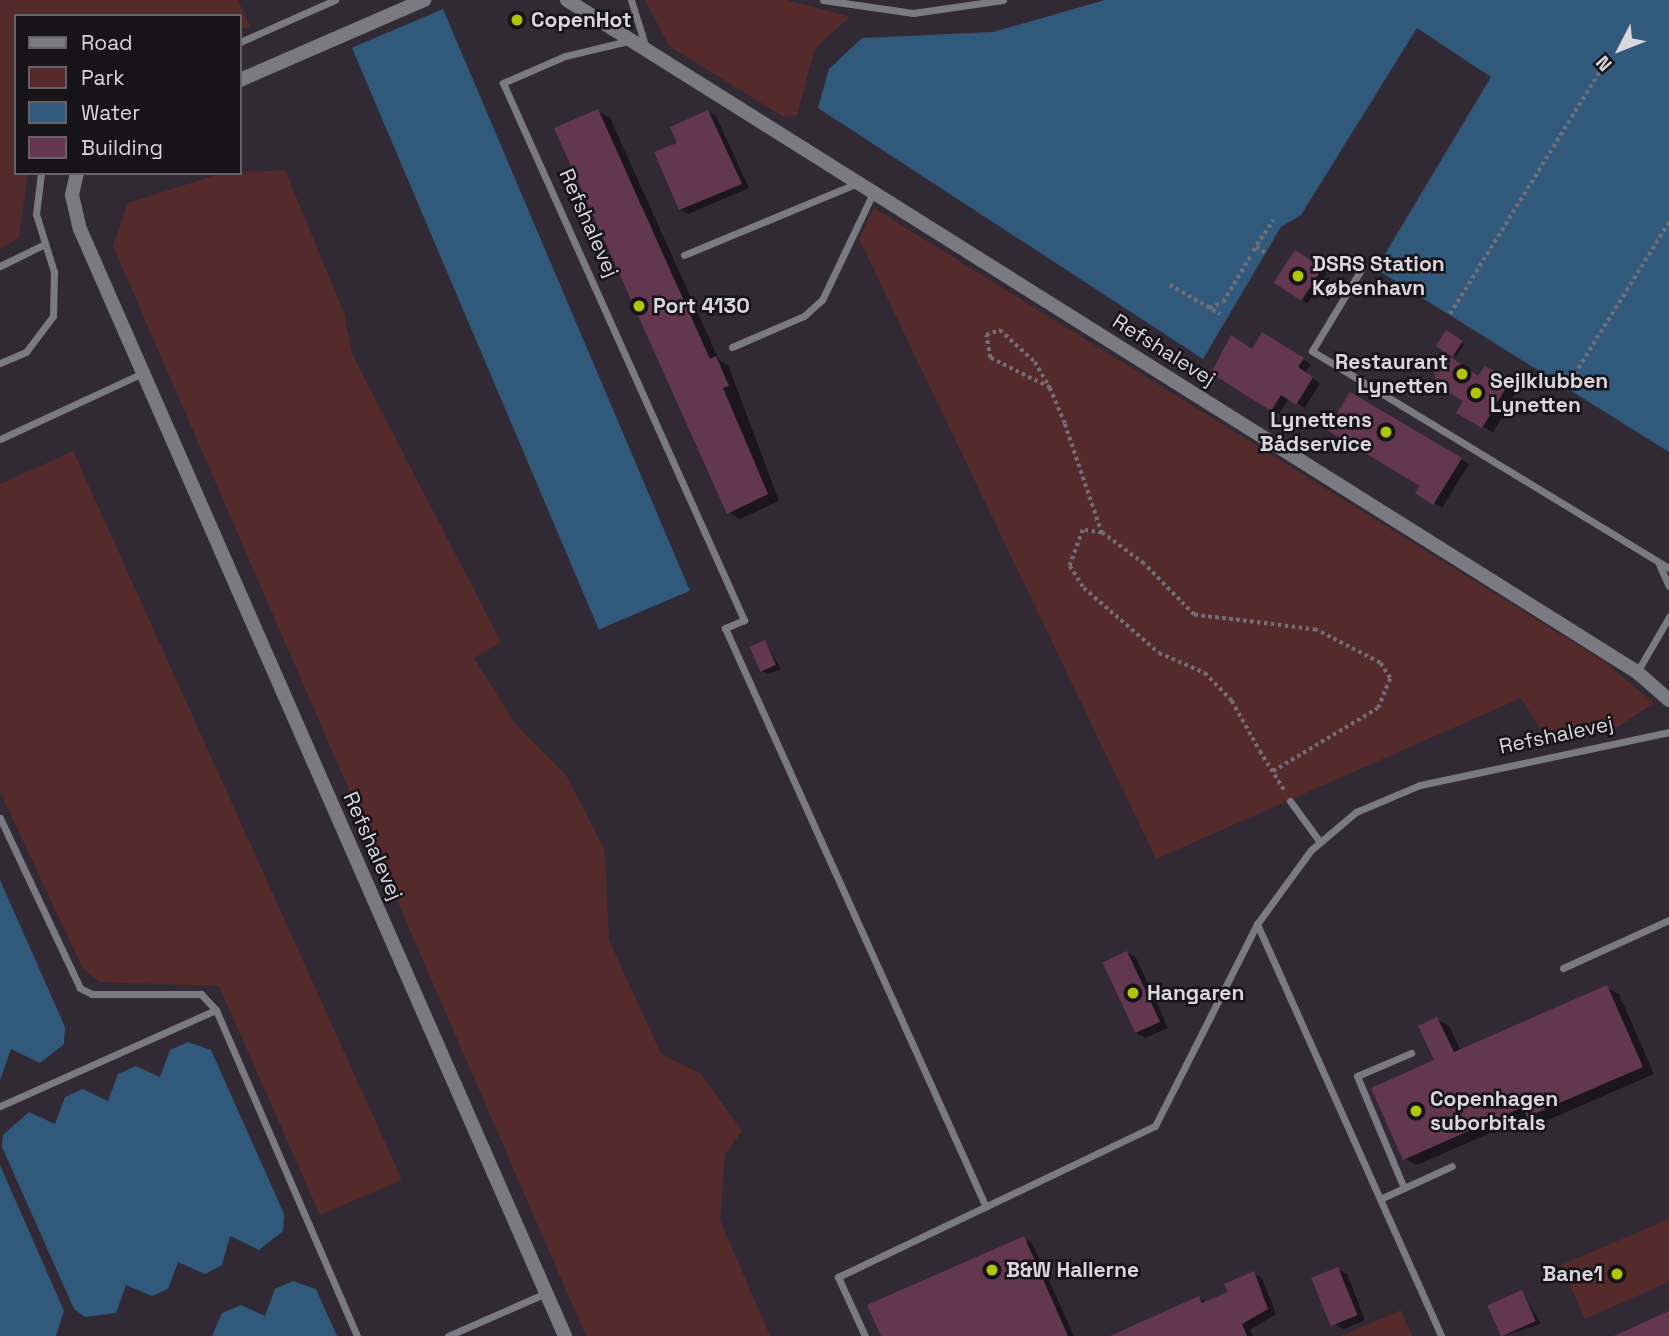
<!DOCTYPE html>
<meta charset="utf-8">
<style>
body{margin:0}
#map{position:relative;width:1669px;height:1336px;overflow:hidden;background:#312a35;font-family:"Space Grotesk",sans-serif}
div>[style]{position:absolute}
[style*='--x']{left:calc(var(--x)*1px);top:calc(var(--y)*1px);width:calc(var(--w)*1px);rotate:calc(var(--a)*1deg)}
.green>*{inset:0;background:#542a2b}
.water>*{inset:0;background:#30597b;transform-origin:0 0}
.shadow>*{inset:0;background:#0007;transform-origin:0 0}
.building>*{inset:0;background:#643751;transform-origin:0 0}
.path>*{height:3.5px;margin-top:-1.75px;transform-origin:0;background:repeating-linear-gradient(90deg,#746e77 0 3.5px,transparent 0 7px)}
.service>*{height:7px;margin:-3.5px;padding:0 3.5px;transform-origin:3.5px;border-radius:3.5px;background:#7a7b82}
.minor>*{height:14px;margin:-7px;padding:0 7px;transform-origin:7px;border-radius:7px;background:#7a7b82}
.dots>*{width:19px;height:19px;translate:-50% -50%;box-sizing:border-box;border:4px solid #171419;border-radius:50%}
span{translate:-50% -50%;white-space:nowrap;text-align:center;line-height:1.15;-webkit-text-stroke:5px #171419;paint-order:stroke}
.poi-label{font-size:21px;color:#dad6dd;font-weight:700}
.left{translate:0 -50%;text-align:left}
.right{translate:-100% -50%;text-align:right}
.street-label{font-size:21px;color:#dad6dd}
.legend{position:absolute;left:14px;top:14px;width:228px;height:161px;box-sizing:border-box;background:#171419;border:2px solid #656267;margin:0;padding:9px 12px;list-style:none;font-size:21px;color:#dad6dd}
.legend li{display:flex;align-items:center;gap:14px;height:35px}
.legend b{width:35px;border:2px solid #656267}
.north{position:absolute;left:1585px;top:14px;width:70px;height:70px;-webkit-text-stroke:5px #171419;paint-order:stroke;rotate:228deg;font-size:19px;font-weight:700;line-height:28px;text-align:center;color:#dad6dd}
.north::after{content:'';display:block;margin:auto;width:24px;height:32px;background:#dad6dd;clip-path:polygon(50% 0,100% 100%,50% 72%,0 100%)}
</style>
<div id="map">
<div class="green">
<div style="clip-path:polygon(0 0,238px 0,250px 26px,240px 30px,240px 16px,16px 16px,16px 173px,28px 173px,19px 238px,0 249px)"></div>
<div style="clip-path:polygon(645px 0,787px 0,850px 17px,815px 48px,797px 115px,784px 117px,669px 46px)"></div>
<div style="clip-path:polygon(285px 170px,344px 313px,352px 354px,501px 642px,474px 658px,517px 726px,566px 775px,605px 851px,609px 940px,661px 1054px,701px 1074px,742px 1131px,725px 1154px,720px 1220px,770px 1336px,586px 1336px,113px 246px,128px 203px,219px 174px)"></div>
<div style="clip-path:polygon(874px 208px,1602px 660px,1654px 703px,1604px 736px,1578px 725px,1546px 739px,1521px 698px,1156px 859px,859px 239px)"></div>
<div style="clip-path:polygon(73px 451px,402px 1180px,320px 1215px,219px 986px,99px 982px,82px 967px,0 792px,0 484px)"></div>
<div style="clip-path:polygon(1669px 1219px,1669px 1282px,1585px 1319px,1561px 1265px)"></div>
<div style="clip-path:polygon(1401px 1310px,1412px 1336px,1341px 1336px)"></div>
</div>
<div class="water">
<div style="clip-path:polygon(1105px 0,1669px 0,1669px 452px,1376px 269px,1491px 77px,1417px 28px,1301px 215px,1281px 227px,1203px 359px,818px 108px,829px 69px,862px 38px,993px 32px)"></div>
<div style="left:443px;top:9px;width:632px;height:99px;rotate:67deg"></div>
<div style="clip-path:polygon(0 880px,65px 1027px,64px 1044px,40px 1063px,11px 1049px,0 1080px)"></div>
<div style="clip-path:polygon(188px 1042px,211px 1050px,284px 1214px,283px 1231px,259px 1250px,230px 1236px,222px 1265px,205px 1274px,178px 1262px,168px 1289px,152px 1296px,126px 1285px,116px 1313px,85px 1317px,74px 1309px,2px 1147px,3px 1135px,29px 1112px,55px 1124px,65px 1097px,83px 1089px,108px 1101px,118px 1074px,136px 1066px,160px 1077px,170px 1050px)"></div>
<div style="clip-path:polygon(0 1165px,64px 1311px,56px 1336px,0 1336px)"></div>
<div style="clip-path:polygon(293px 1281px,316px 1289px,337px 1336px,212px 1336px,222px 1313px,241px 1305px,265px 1316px,275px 1289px)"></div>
</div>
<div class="shadow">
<div style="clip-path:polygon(597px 111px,610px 118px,719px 360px,728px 365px,779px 501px,740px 519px,728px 512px)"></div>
<div style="clip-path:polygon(708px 111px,716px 116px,749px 188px,688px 214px,680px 209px,680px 144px)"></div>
<div style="left:1296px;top:253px;width:37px;height:36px;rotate:33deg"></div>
<div style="left:1446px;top:332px;width:22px;height:15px;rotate:34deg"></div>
<div style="clip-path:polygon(1263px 335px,1311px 364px,1305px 373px,1320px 383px,1305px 408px,1289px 398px,1279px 414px,1272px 410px,1253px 351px)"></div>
<div style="left:1486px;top:369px;width:37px;height:52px;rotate:29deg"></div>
<div style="clip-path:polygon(1350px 395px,1469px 464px,1442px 508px,1418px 493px,1422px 485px)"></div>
<div style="clip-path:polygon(765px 642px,781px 669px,768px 674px,762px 671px)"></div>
<div style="clip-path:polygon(1127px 952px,1136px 958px,1168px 1028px,1145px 1038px,1136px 1033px)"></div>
<div style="clip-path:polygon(1606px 987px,1619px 994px,1654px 1074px,1541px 1123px,1529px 1116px,1417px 1165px,1404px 1158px,1436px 1061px,1437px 1019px,1449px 1026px,1461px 1051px)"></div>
<div style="clip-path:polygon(1023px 1238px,1032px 1243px,1074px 1336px,883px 1336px)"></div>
<div style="clip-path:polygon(1338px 1269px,1347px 1274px,1365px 1320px,1344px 1329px,1335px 1324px)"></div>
<div style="clip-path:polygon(1253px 1273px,1262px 1278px,1276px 1314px,1250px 1330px,1253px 1336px,1114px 1336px,1199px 1298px,1207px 1303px,1230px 1293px)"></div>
<div style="clip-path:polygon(1522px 1292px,1541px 1324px,1503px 1336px,1489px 1307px)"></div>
</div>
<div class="building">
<div style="clip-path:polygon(598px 109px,710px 359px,716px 356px,729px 386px,723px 388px,768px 494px,727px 514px,554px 128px)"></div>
<div style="clip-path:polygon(708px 110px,742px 184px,679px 210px,654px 152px,677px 143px,670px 127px)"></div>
<div style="left:1295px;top:250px;width:33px;height:39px;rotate:33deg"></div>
<div style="left:1446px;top:330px;width:20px;height:19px;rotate:33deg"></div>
<div style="clip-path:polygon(1262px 332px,1304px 358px,1298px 367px,1313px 377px,1296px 405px,1281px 395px,1271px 411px,1211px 373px,1231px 335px,1252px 349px)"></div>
<div style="clip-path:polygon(1452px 358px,1478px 376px,1485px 366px,1510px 381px,1482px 428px,1456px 413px,1463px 401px,1437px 385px,1432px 363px)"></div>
<div style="clip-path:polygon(1350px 392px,1462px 458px,1433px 505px,1415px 493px,1420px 486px,1327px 430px)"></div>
<div style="left:765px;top:640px;width:27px;height:17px;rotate:66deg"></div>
<div style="left:1127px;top:951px;width:78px;height:27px;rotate:65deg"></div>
<div style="clip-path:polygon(1607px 985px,1643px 1067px,1527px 1117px,1523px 1107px,1403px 1160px,1371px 1088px,1434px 1060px,1418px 1026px,1437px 1017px,1454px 1052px)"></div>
<div style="clip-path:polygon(1024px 1236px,1068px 1336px,881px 1336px,867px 1305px)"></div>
<div style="left:1338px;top:1267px;width:52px;height:29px;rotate:68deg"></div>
<div style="clip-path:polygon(1254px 1271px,1268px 1309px,1242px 1324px,1247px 1336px,1110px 1336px,1199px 1296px,1202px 1303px,1228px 1292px,1224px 1284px)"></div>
<div style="left:1522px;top:1290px;width:34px;height:38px;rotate:66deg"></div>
<div style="clip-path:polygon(1669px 1311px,1669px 1336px,1614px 1336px)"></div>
</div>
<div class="path">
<div style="--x:1256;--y:247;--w:12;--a:31"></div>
<div style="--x:1253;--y:251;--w:37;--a:-57"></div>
<div style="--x:1170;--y:285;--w:58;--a:30.1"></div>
<div style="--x:1209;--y:308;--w:15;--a:-23"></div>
<div style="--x:1223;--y:302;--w:55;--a:-59.2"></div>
<div style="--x:1450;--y:314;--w:301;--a:-58.3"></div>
<div style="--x:1567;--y:386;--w:193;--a:-58.1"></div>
<div style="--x:1050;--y:388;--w:67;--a:-153.4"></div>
<div style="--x:990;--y:358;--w:23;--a:-100"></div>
<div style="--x:986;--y:335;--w:15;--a:-20"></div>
<div style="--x:1000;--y:330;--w:47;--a:42.4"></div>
<div style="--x:1035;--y:362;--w:30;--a:60"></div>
<div style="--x:1050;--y:388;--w:39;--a:67"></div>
<div style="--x:1065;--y:424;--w:115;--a:71.3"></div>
<div style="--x:1273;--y:771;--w:122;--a:-31"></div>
<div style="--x:1378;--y:708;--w:32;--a:-68"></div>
<div style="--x:1390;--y:678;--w:18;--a:-124"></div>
<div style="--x:1380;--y:663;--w:72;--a:-152.7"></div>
<div style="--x:1316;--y:630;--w:123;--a:-173"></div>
<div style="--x:1194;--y:615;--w:71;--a:-134.4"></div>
<div style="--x:1144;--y:564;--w:52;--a:-143.6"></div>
<div style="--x:1102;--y:533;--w:19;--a:-171"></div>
<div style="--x:1083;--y:530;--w:38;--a:110"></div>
<div style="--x:1070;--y:566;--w:26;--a:58"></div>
<div style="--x:1084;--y:588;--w:99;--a:40.9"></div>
<div style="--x:1159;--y:653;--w:50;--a:23.5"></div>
<div style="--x:1205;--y:673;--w:39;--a:46"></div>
<div style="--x:1232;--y:701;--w:57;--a:60.8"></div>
<div style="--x:1260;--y:751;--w:49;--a:58.2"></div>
</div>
<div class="service">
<div style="--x:631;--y:0;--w:47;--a:72.7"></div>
<div style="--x:823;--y:0;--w:91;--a:8.2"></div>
<div style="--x:913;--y:13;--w:91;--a:-8.2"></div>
<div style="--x:628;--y:41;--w:65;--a:166.6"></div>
<div style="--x:565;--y:56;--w:68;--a:156.5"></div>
<div style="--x:503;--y:83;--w:589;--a:65.83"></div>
<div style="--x:744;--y:620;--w:21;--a:157"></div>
<div style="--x:725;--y:628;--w:635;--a:65.74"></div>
<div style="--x:240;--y:42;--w:104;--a:-23.9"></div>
<div style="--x:684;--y:255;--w:188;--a:-22.5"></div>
<div style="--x:0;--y:266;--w:48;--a:-26"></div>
<div style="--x:1362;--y:268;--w:97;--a:121.1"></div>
<div style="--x:1312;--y:351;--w:418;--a:31.3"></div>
<div style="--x:732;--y:347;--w:78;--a:-23.3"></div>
<div style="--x:804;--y:316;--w:24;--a:-42"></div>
<div style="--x:822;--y:300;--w:119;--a:-64.5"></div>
<div style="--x:0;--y:363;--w:28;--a:-23"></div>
<div style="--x:26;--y:352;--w:45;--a:-53.1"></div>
<div style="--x:53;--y:316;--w:44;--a:-88.7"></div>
<div style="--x:54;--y:272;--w:61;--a:-107.2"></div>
<div style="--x:36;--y:214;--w:41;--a:-83"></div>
<div style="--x:0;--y:439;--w:157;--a:-24.8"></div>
<div style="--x:1659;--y:564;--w:24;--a:66"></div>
<div style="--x:1637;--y:672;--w:64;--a:-59.8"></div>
<div style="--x:1290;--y:801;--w:51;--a:53.8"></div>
<div style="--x:0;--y:818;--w:188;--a:64.8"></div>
<div style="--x:80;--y:988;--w:13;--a:27"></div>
<div style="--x:92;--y:994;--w:109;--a:0"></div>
<div style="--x:201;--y:994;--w:22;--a:47"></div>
<div style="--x:1257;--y:924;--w:451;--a:65.9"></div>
<div style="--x:1563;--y:968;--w:116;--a:-24.4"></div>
<div style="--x:0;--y:1106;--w:236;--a:-24"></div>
<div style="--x:216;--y:1010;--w:355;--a:66.6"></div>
<div style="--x:1404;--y:1188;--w:121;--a:-112.8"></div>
<div style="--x:1357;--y:1076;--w:59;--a:-23.1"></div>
<div style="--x:1380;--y:1199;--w:79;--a:-24.6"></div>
<div style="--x:448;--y:1336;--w:107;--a:-23.7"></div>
<div style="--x:865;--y:1336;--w:65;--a:-114.6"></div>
<div style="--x:838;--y:1277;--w:351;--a:-25.5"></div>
<div style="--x:1155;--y:1126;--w:226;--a:-63.2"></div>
<div style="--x:1257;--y:924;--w:92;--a:-53.9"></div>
<div style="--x:1311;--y:850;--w:59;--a:-40.2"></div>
<div style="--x:1356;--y:812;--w:69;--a:-22.9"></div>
<div style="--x:1420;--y:785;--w:255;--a:-12"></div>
</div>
<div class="minor">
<div style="--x:567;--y:0;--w:1264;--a:32.13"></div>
<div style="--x:1637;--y:672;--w:43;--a:41.2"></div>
<div style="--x:240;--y:80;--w:201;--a:-23.5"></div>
<div style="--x:77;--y:173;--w:23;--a:103"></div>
<div style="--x:72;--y:195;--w:35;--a:77"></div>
<div style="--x:80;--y:229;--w:1209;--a:66.34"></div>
</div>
<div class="dots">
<div style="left:517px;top:20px;background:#afc506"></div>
<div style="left:1298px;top:276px;background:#afc506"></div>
<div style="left:639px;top:306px;background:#afc506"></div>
<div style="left:1462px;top:374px;background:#afc506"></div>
<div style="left:1476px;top:393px;background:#afc506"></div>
<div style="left:1386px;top:432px;background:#afc506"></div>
<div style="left:1133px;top:993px;background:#afc506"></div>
<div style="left:1416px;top:1111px;background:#afc506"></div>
<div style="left:992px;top:1270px;background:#afc506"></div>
<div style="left:1617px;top:1274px;background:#afc506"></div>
</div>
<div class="poi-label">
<span class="left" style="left:531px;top:20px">CopenHot</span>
<span class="left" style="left:1312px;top:276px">DSRS Station<br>København</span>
<span class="left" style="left:653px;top:306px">Port 4130</span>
<span class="right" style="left:1448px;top:374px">Restaurant<br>Lynetten</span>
<span class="left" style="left:1490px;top:393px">Sejlklubben<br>Lynetten</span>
<span class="right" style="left:1372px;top:432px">Lynettens<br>Bådservice</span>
<span class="left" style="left:1147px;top:993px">Hangaren</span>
<span class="left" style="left:1430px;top:1111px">Copenhagen<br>suborbitals</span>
<span class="left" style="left:1006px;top:1270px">B&amp;W Hallerne</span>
<span class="right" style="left:1603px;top:1274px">Bane1</span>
</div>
<div class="street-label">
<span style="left:589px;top:223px;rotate:66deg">Refshalevej</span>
<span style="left:1164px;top:350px;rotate:32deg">Refshalevej</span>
<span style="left:1556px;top:735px;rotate:-12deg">Refshalevej</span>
<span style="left:373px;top:846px;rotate:66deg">Refshalevej</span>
</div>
<ul class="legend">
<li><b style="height:9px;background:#7a7b82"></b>Road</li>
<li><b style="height:19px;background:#542a2b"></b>Park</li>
<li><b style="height:19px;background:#30597b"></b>Water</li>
<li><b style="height:19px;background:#643751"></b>Building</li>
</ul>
<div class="north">N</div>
</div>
